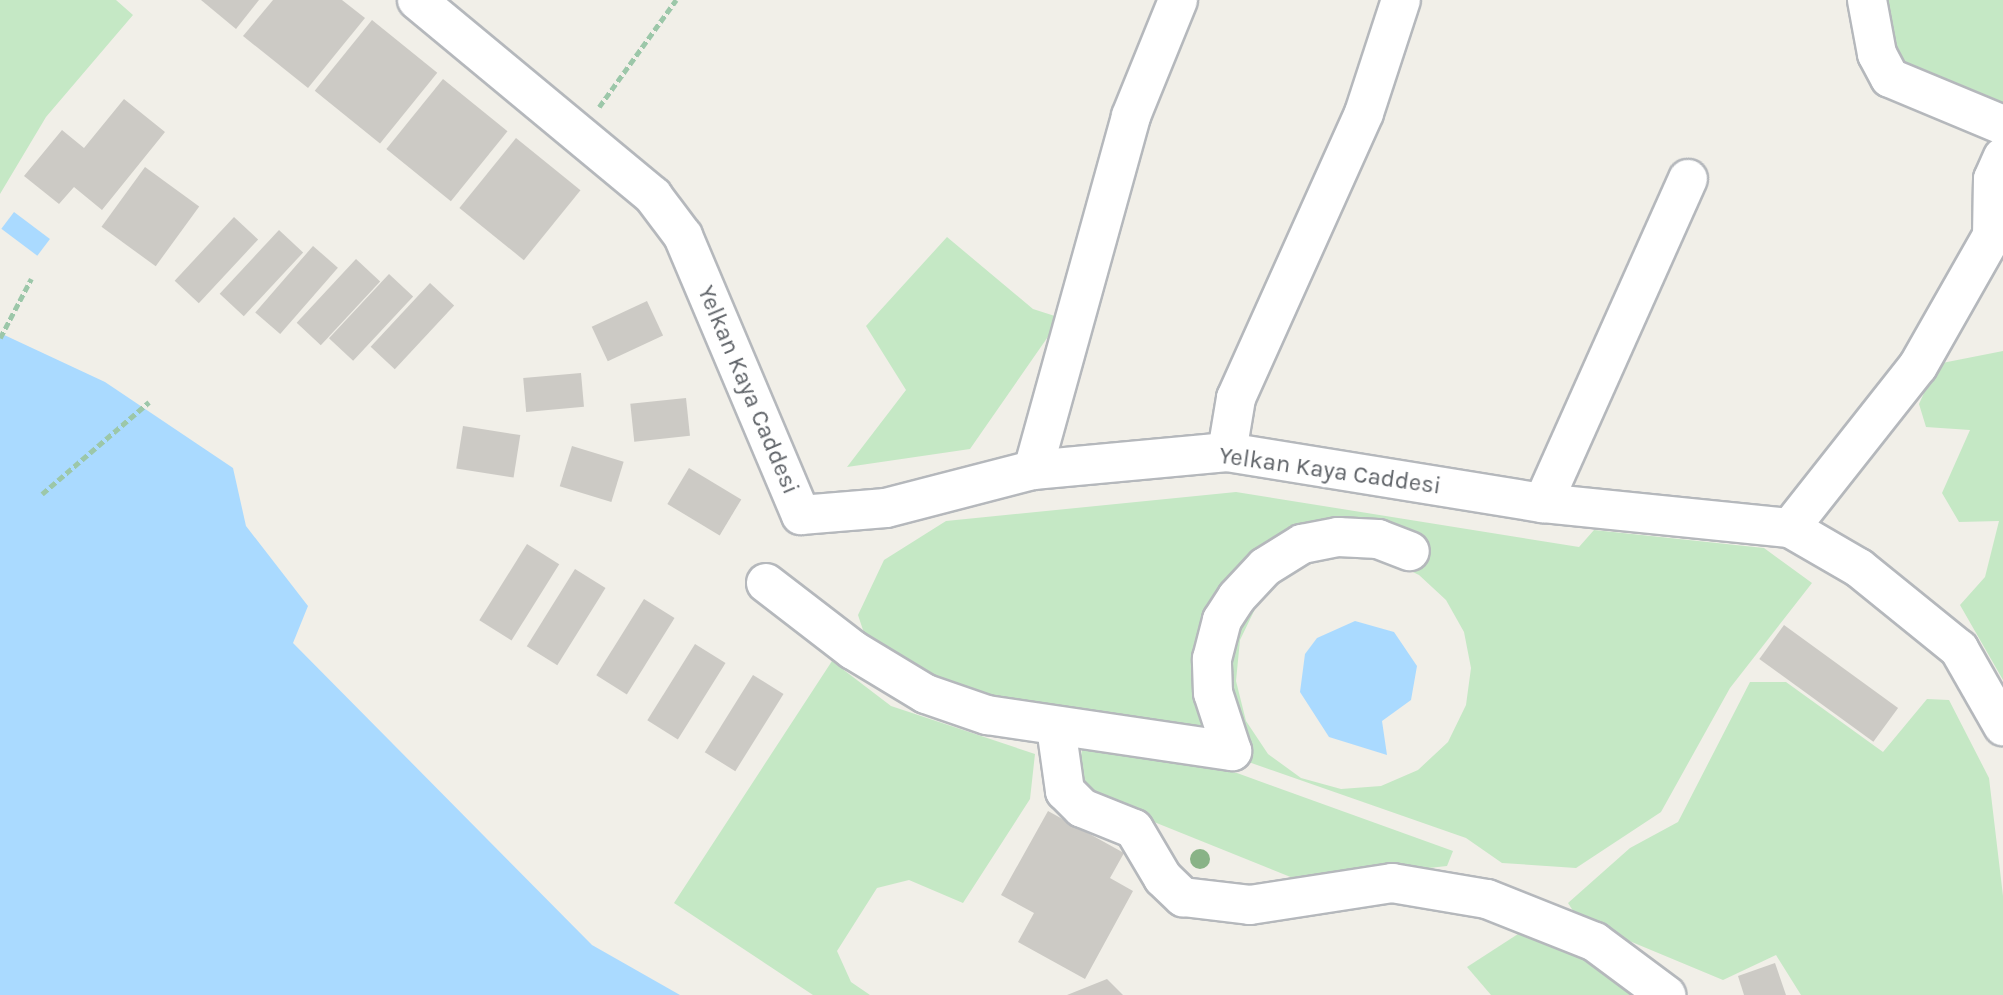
<!DOCTYPE html>
<style>
body{margin:0}
#map{position:relative;width:2003px;height:995px;overflow:hidden;background:#f1efe8;font-family:Karla,sans-serif}
div>[style]{position:absolute}
[style*='--x']{left:calc(var(--x)*1px);top:calc(var(--y)*1px);width:calc(var(--w)*1px);rotate:calc(var(--a)*1deg)}
.green>*{inset:0;background:#c5e8c5}
.water>*{inset:0;background:#aadaff;transform-origin:0 0}
.building>*{inset:0;background:#cccac5;transform-origin:0 0}
.path>*{height:4.5px;margin-top:-2.25px;transform-origin:0;background:repeating-linear-gradient(90deg,#9cc7a9 0 7px,transparent 0 10.5px)}
.roads{filter:drop-shadow(2px 0 #b5b8bc) drop-shadow(-2px 0 #b5b8bc) drop-shadow(0 2px #b5b8bc) drop-shadow(0 -2px #b5b8bc)}
.minor>*{height:38px;margin:-19px;padding:0 19px;transform-origin:19px;border-radius:19px;background:#fff}
.trees>*{width:20px;height:20px;margin:-10px;border-radius:50%;background:#89b387}
span{translate:-50% -50%;white-space:nowrap;text-align:center;line-height:1.15;-webkit-text-stroke:7px #fff;paint-order:stroke}
.street-label{font-size:24px;color:#5f6368}
</style>
<div id="map">
<div class="green">
<div style="clip-path:polygon(0 0,116px 0,133px 15px,46px 117px,0 194px)"></div>
<div style="clip-path:polygon(1883px 0,2003px 0,2003px 113px,1903px 67px,1891px 48px)"></div>
<div style="clip-path:polygon(947px 237px,1033px 309px,1061px 318px,970px 449px,847px 467px,906px 390px,866px 326px)"></div>
<div style="clip-path:polygon(2003px 351px,2003px 680px,1960px 605px,1985px 577px,1999px 521px,1959px 522px,1942px 493px,1970px 430px,1926px 427px,1919px 404px,1937px 364px)"></div>
<div style="clip-path:polygon(evenodd,1236px 492px,1579px 547px,1594px 530px,1764px 548px,1812px 583px,1730px 688px,1661px 812px,1576px 868px,1502px 863px,1466px 838px,1197px 744px,987px 708px,867px 642px,858px 615px,884px 560px,946px 521px,1236px 492px,1349px 555px,1386px 559px,1419px 575px,1446px 600px,1464px 632px,1471px 668px,1466px 705px,1448px 742px,1418px 770px,1381px 786px,1341px 789px,1301px 778px,1268px 754px,1246px 721px,1236px 681px,1240px 640px,1256px 607px,1280px 580px,1313px 562px,1349px 555px)"></div>
<div style="clip-path:polygon(832px 661px,891px 706px,1035px 754px,1030px 799px,963px 903px,909px 880px,877px 888px,837px 951px,851px 982px,870px 995px,813px 995px,674px 903px)"></div>
<div style="clip-path:polygon(1750px 682px,1786px 682px,1883px 752px,1927px 699px,1949px 700px,1989px 778px,2003px 896px,2003px 995px,1801px 995px,1776px 955px,1723px 980px,1579px 920px,1568px 903px,1630px 848px,1678px 822px)"></div>
<div style="clip-path:polygon(1083px 746px,1237px 773px,1453px 851px,1447px 866px,1303px 882px,1092px 797px,1077px 773px)"></div>
<div style="clip-path:polygon(1518px 934px,1576px 952px,1652px 995px,1491px 995px,1467px 967px)"></div>
</div>
<div class="water">
<div style="left:14px;top:212px;width:45px;height:21px;rotate:37deg"></div>
<div style="clip-path:polygon(0 333px,105px 382px,233px 468px,246px 526px,308px 606px,293px 643px,592px 945px,680px 995px,0 995px)"></div>
<div style="clip-path:polygon(1355px 621px,1394px 632px,1417px 666px,1411px 700px,1382px 721px,1387px 755px,1329px 737px,1300px 692px,1305px 654px,1317px 638px)"></div>
</div>
<div class="building">
<div style="clip-path:polygon(201px 0,259px 0,236px 29px)"></div>
<div style="clip-path:polygon(273px 0,342px 0,365px 18px,308px 88px,243px 36px)"></div>
<div style="left:372px;top:20px;width:84px;height:91px;rotate:39deg"></div>
<div style="left:443px;top:79px;width:83px;height:90px;rotate:39deg"></div>
<div style="clip-path:polygon(124px 99px,165px 132px,102px 210px,74px 187px,59px 204px,24px 176px,62px 130px,84px 148px)"></div>
<div style="left:516px;top:138px;width:83px;height:90px;rotate:39deg"></div>
<div style="left:145px;top:167px;width:67px;height:74px;rotate:36deg"></div>
<div style="left:234px;top:217px;width:33px;height:87px;rotate:43deg"></div>
<div style="left:279px;top:230px;width:33px;height:87px;rotate:43deg"></div>
<div style="left:313px;top:246px;width:33px;height:88px;rotate:41deg"></div>
<div style="left:356px;top:259px;width:33px;height:87px;rotate:43deg"></div>
<div style="left:389px;top:274px;width:33px;height:88px;rotate:43deg"></div>
<div style="left:430px;top:283px;width:33px;height:87px;rotate:43deg"></div>
<div style="left:647px;top:301px;width:38px;height:61px;rotate:65deg"></div>
<div style="left:581px;top:373px;width:34px;height:58px;rotate:85deg"></div>
<div style="left:686px;top:398px;width:38px;height:56px;rotate:84deg"></div>
<div style="left:463px;top:426px;width:58px;height:43px;rotate:9deg"></div>
<div style="left:572px;top:446px;width:54px;height:42px;rotate:17deg"></div>
<div style="left:689px;top:468px;width:61px;height:42px;rotate:31deg"></div>
<div style="left:527px;top:544px;width:38px;height:90px;rotate:32deg"></div>
<div style="left:575px;top:569px;width:36px;height:91px;rotate:32deg"></div>
<div style="left:644px;top:599px;width:36px;height:90px;rotate:32deg"></div>
<div style="left:1784px;top:625px;width:141px;height:42px;rotate:36deg"></div>
<div style="left:695px;top:644px;width:36px;height:90px;rotate:32deg"></div>
<div style="left:753px;top:675px;width:36px;height:91px;rotate:32deg"></div>
<div style="clip-path:polygon(1048px 811px,1124px 853px,1110px 878px,1133px 891px,1085px 979px,1018px 942px,1034px 913px,1001px 895px)"></div>
<div style="clip-path:polygon(1775px 963px,1786px 995px,1744px 995px,1738px 976px)"></div>
<div style="clip-path:polygon(1107px 979px,1123px 995px,1067px 995px)"></div>
</div>
<div class="path">
<div style="--x:599;--y:107;--w:132;--a:-54.3"></div>
<div style="--x:0;--y:338;--w:67;--a:-62.3"></div>
<div style="--x:42;--y:494;--w:141;--a:-40.7"></div>
</div>
<div class="roads">
<div class="minor">
<div style="--x:417;--y:0;--w:307;--a:39.7"></div>
<div style="--x:653;--y:196;--w:50;--a:53.1"></div>
<div style="--x:683;--y:236;--w:303;--a:67.1"></div>
<div style="--x:801;--y:515;--w:85;--a:-4.7"></div>
<div style="--x:886;--y:508;--w:152;--a:-14.5"></div>
<div style="--x:1033;--y:470;--w:195;--a:-5.3"></div>
<div style="--x:1227;--y:452;--w:320;--a:9.2"></div>
<div style="--x:1543;--y:503;--w:248;--a:5.8"></div>
<div style="--x:1790;--y:528;--w:206;--a:-51.7"></div>
<div style="--x:1918;--y:366;--w:150;--a:-60.4"></div>
<div style="--x:1992;--y:236;--w:57;--a:-89"></div>
<div style="--x:1993;--y:179;--w:24;--a:-66"></div>
<div style="--x:1867;--y:0;--w:55;--a:79.5"></div>
<div style="--x:1877;--y:54;--w:27;--a:62"></div>
<div style="--x:1890;--y:78;--w:122;--a:22.6"></div>
<div style="--x:1227;--y:452;--w:55;--a:-80.5"></div>
<div style="--x:1236;--y:398;--w:312;--a:-65.8"></div>
<div style="--x:1364;--y:113;--w:119;--a:-71.9"></div>
<div style="--x:1033;--y:470;--w:367;--a:-74.5"></div>
<div style="--x:1131;--y:116;--w:125;--a:-67.9"></div>
<div style="--x:1543;--y:503;--w:355;--a:-65.9"></div>
<div style="--x:1790;--y:528;--w:80;--a:30.1"></div>
<div style="--x:1859;--y:568;--w:129;--a:39"></div>
<div style="--x:1959;--y:649;--w:89;--a:60.3"></div>
<div style="--x:766;--y:583;--w:110;--a:37.6"></div>
<div style="--x:853;--y:650;--w:85;--a:31.1"></div>
<div style="--x:926;--y:694;--w:65;--a:19"></div>
<div style="--x:987;--y:715;--w:248;--a:8.4"></div>
<div style="--x:1232;--y:751;--w:61;--a:-108.1"></div>
<div style="--x:1213;--y:693;--w:34;--a:-92"></div>
<div style="--x:1212;--y:659;--w:40;--a:-75.6"></div>
<div style="--x:1222;--y:620;--w:27;--a:-57"></div>
<div style="--x:1237;--y:597;--w:41;--a:-47"></div>
<div style="--x:1265;--y:567;--w:44;--a:-31.9"></div>
<div style="--x:1302;--y:544;--w:37;--a:-11"></div>
<div style="--x:1338;--y:537;--w:40;--a:2.9"></div>
<div style="--x:1378;--y:539;--w:34;--a:21"></div>
<div style="--x:1056;--y:727;--w:65;--a:82"></div>
<div style="--x:1065;--y:791;--w:24;--a:45"></div>
<div style="--x:1082;--y:808;--w:56;--a:22"></div>
<div style="--x:1134;--y:829;--w:57;--a:59.4"></div>
<div style="--x:1163;--y:878;--w:28;--a:44"></div>
<div style="--x:1183;--y:897;--w:67;--a:6.8"></div>
<div style="--x:1250;--y:905;--w:144;--a:-8.8"></div>
<div style="--x:1392;--y:883;--w:96;--a:9.6"></div>
<div style="--x:1487;--y:899;--w:116;--a:21.7"></div>
<div style="--x:1595;--y:942;--w:89;--a:36.7"></div>
</div>
</div>
<div class="trees">
<div style="left:1200px;top:859px"></div>
</div>
<div class="street-label">
<span style="left:748px;top:390px;rotate:67deg">Yelkan Kaya Caddesi</span>
<span style="left:1330px;top:471px;rotate:8deg">Yelkan Kaya Caddesi</span>
</div>
</div>
